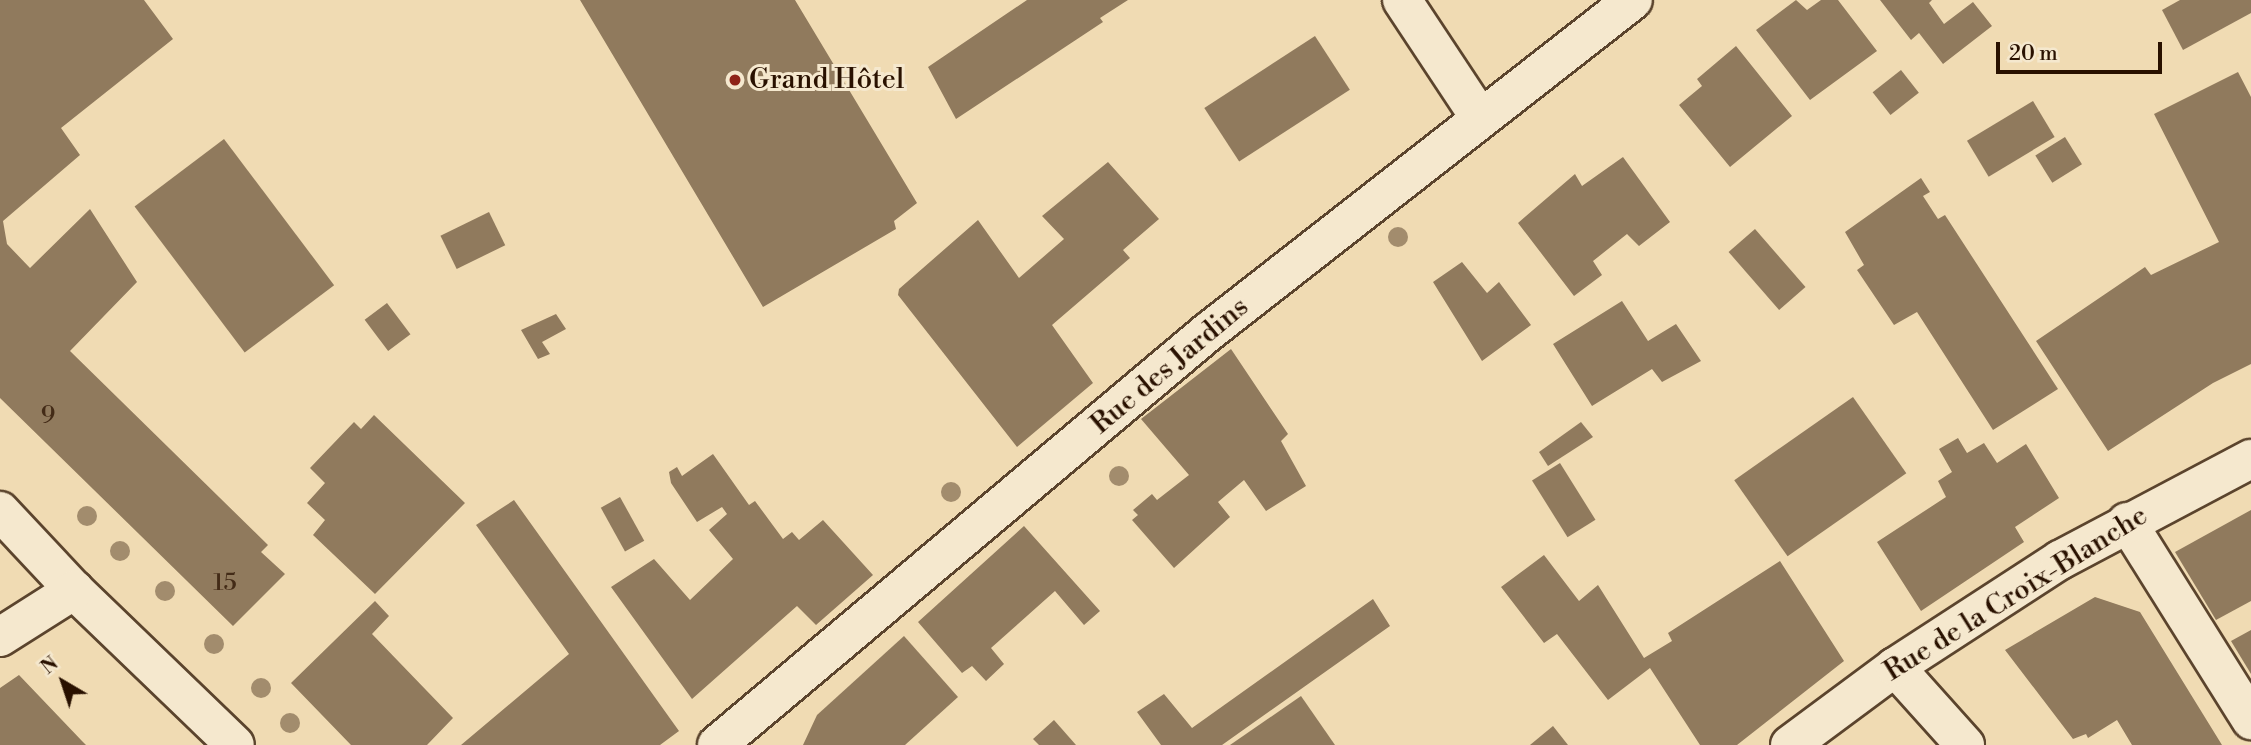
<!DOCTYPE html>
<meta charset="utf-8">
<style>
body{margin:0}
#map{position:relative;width:2251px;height:745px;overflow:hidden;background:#f0dbb3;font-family:"Libre Bodoni",serif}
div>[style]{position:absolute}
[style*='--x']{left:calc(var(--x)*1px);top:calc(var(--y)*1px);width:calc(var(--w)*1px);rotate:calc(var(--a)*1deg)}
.building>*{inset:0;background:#907a5d;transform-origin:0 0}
.roads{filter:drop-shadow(2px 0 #5b442d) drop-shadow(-2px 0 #5b442d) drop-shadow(0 2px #5b442d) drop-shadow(0 -2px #5b442d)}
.minor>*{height:38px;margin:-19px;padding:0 19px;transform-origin:19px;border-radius:19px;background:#f5e8ce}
.trees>*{width:20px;height:20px;margin:-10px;border-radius:50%;background:#a28c6d}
.dots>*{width:19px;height:19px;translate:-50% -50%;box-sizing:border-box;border:4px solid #f5e8ce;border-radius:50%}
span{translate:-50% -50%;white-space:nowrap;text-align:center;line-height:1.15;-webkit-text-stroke:6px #f5e8ce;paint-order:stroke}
.number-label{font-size:24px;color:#432b17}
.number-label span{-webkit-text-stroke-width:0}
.poi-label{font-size:28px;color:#291100}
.left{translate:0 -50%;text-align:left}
.street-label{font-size:28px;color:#291100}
.north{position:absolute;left:28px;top:647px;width:70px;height:70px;-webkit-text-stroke:5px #f5e8ce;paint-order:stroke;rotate:321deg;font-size:19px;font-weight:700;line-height:28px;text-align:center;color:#291100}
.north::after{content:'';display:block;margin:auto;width:24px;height:32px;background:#291100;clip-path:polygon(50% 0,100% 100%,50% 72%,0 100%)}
.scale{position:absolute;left:1996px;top:42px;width:166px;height:32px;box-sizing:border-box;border:4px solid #291100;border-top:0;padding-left:9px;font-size:21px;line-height:24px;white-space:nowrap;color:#291100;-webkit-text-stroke:5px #f5e8ce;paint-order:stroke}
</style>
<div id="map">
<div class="building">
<div style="clip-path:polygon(0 0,144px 0,173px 39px,61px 128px,80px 155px,3px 221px,7px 244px,30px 268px,90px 209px,137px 282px,70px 351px,268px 545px,261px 552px,285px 574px,233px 626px,0 398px)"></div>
<div style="clip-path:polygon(580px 0,795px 0,917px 203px,894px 221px,896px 229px,763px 307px)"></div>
<div style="clip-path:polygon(1027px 0,1128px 0,1100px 18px,1103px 22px,956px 119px,928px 67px)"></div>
<div style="clip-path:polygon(1796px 0,1807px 10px,1821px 0,1838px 0,1877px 51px,1810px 100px,1756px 30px)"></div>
<div style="clip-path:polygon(1880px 0,1932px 0,1929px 3px,1944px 24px,1973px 2px,1992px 26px,1943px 64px,1919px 33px,1911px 40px)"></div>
<div style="clip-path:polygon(2180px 0,2251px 0,2251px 13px,2183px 50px,2162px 10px)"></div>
<div style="left:1315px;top:36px;width:64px;height:132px;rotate:57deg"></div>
<div style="clip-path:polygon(1736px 46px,1792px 116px,1730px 167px,1679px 105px,1702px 86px,1697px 79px)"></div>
<div style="left:1901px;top:70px;width:29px;height:36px;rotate:52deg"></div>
<div style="clip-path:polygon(2238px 72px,2251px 97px,2251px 364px,2213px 383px,2108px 451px,2036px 341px,2145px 267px,2151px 275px,2219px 242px,2154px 114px)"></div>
<div style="left:2033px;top:101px;width:42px;height:77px;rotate:59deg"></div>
<div style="left:2065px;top:137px;width:32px;height:35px;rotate:58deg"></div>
<div style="left:224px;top:139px;width:183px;height:112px;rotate:53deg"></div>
<div style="clip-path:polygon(1623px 157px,1670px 222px,1639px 246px,1627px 234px,1593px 261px,1602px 275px,1574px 296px,1518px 223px,1575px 174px,1582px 186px)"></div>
<div style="clip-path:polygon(1108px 162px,1159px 219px,1123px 250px,1130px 258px,1052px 325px,1093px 383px,1017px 447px,898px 295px,899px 289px,978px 220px,1019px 278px,1064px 239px,1042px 216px)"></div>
<div style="clip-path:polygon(1921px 178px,1930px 192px,1923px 196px,1938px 219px,1945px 215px,2058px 389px,1993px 430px,1917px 312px,1894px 325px,1857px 270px,1864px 265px,1845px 232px)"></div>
<div style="left:489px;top:212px;width:37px;height:54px;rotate:64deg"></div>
<div style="left:1755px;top:229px;width:77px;height:35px;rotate:49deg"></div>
<div style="clip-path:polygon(1462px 262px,1487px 293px,1499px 282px,1531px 325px,1482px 361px,1433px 282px)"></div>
<div style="clip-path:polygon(1622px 301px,1648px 341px,1676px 324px,1701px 361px,1662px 382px,1652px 369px,1592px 406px,1553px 344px)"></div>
<div style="left:387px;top:303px;width:39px;height:28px;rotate:53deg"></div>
<div style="clip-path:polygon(556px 314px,566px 329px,542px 342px,550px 354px,538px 359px,521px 330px)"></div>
<div style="clip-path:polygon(1231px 349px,1288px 434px,1281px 441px,1306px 486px,1266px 511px,1244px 480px,1218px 502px,1230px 517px,1174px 568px,1132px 520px,1138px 515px,1133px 510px,1152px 494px,1157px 500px,1189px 475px,1141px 419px)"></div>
<div style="left:1853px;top:397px;width:93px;height:145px;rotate:55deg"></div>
<div style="clip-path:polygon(374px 415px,465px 503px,375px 594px,313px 535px,325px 520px,307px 503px,325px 483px,310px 468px,354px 422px,361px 429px)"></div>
<div style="clip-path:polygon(1581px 422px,1593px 437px,1548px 466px,1539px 452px)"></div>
<div style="clip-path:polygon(1958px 438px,1967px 453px,1984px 443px,1997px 463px,2026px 444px,2059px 498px,2015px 527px,2024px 542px,1921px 611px,1877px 542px,1946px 497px,1938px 481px,1952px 472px,1939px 449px)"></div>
<div style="clip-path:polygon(713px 454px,749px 505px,755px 501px,783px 539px,792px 532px,799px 540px,823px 520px,873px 575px,816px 625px,797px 606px,692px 699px,611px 587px,654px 559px,690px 600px,733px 559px,709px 530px,727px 514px,722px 507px,697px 522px,671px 483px,669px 472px,677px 467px,682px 476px)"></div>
<div style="left:1560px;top:463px;width:67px;height:33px;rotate:58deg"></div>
<div style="left:620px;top:497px;width:50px;height:22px;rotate:61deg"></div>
<div style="clip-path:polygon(514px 500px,679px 731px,660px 745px,461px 745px,569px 654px,476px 525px)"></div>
<div style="clip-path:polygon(2251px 510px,2251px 601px,2216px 620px,2175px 552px)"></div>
<div style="clip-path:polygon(1024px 526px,1100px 611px,1084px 625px,1055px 591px,991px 648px,1004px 664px,986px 681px,972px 666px,962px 673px,918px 622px)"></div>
<div style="clip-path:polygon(1544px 555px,1579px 601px,1598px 585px,1644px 658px,1672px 641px,1668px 633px,1780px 561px,1844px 661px,1737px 745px,1700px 745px,1650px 668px,1608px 700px,1557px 634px,1544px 643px,1501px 587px)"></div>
<div style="clip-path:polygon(2095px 597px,2140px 612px,2222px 745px,2132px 745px,2117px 720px,2088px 738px,2086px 734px,2073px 739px,2005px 650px)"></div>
<div style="clip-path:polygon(1373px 599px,1390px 626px,1222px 745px,1161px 745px,1137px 712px,1164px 694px,1192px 728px)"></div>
<div style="clip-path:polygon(375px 601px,389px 616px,372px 634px,453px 718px,427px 745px,351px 745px,291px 683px)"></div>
<div style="clip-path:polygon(2251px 630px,2251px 674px,2231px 641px)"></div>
<div style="clip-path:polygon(904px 636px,958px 697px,905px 745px,803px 745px,817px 715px)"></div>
<div style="clip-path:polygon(19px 675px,82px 741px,86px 745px,0 745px,0 688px)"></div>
<div style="clip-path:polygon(1301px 696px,1335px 745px,1230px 745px)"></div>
<div style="clip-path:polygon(1054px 720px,1076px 745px,1039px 745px,1033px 739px)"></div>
<div style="clip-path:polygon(1553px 726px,1568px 745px,1530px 745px)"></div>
</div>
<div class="roads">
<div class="minor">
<div style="--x:1402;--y:0;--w:141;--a:56.5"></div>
<div style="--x:0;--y:511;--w:108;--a:46.9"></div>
<div style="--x:74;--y:590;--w:223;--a:43.9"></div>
<div style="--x:2127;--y:522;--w:234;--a:57.9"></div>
<div style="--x:0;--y:637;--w:88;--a:-32.4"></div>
<div style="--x:1895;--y:667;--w:105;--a:48.1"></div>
<div style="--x:717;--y:745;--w:642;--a:-40.07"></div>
<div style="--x:1208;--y:332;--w:539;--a:-38"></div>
<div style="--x:1790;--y:745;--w:131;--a:-36.6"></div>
<div style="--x:1895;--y:667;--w:197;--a:-33"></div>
<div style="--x:2060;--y:560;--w:216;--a:-27.9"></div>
</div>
</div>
<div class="trees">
<div style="left:1398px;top:237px"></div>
<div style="left:1119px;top:476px"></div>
<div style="left:951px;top:492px"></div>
<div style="left:87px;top:516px"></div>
<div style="left:120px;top:551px"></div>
<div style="left:165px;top:591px"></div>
<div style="left:214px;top:644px"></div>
<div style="left:261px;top:688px"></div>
<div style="left:290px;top:723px"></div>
</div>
<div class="dots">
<div style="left:735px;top:80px;background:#8f2418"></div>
</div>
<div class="number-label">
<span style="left:48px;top:417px">9</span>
<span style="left:225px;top:584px">15</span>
</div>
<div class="poi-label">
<span class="left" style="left:749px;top:80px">Grand Hôtel</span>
</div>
<div class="street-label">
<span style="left:1170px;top:366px;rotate:-40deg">Rue des Jardins</span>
<span style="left:2016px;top:594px;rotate:-32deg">Rue de la Croix-Blanche</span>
</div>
<div class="north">N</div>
<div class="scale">20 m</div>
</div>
